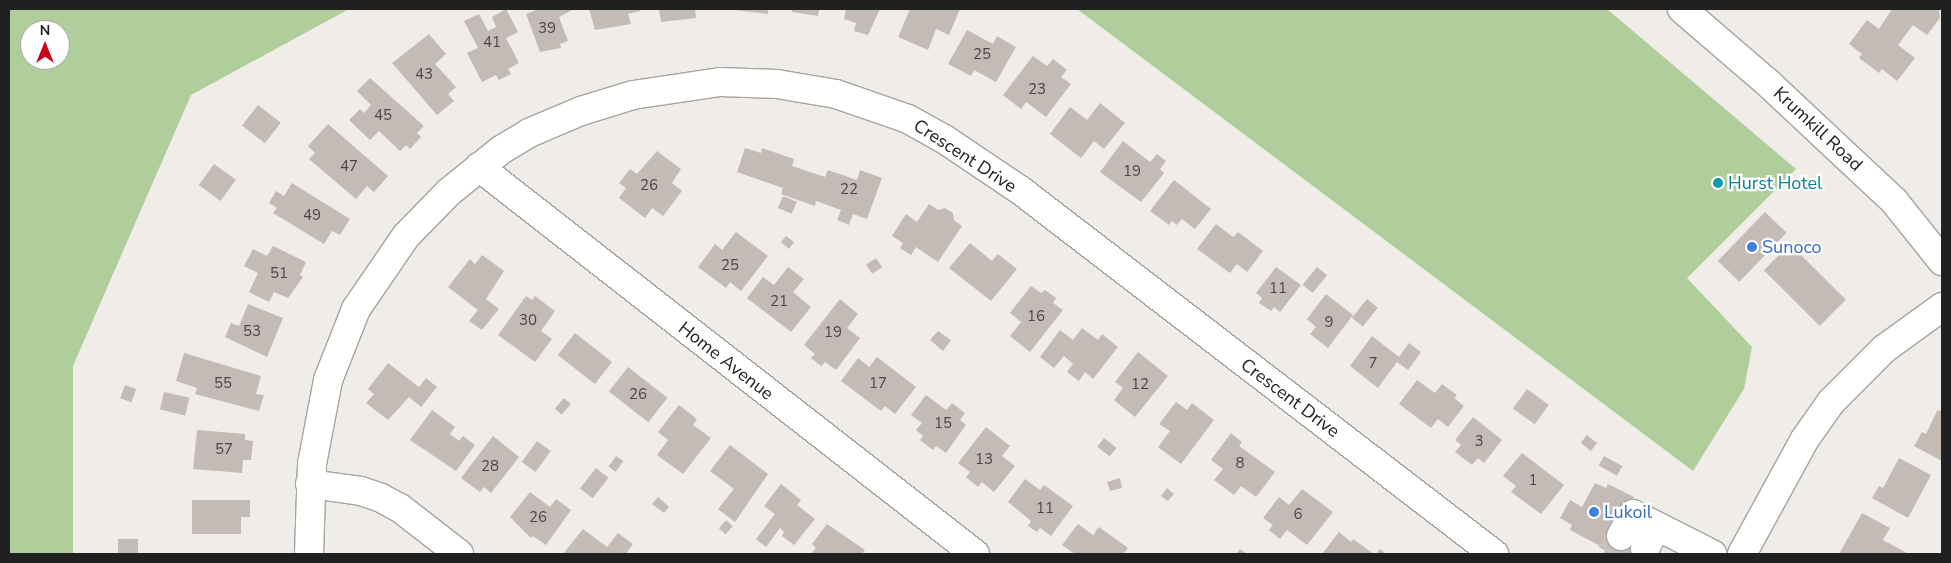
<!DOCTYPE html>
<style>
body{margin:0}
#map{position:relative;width:1951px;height:563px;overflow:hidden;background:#f0ece7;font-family:"Nunito Sans",sans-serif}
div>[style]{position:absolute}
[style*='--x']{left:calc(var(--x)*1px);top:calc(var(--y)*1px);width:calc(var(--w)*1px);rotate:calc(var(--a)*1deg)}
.forest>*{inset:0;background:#b0ce9c}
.building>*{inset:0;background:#c5bbb6;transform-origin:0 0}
.minor-tunnel>*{height:28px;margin-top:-14px;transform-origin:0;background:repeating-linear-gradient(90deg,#c6c3bf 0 28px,transparent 0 42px)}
.roads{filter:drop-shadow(1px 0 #a4a4a4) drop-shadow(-1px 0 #a4a4a4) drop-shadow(0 1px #a4a4a4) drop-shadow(0 -1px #a4a4a4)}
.minor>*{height:28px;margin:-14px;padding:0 14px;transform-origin:14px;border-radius:14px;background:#fff}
.dots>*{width:14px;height:14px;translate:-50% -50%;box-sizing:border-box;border:2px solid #fff;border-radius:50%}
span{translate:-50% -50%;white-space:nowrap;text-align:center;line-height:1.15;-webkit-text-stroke:4.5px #fff;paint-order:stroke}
.number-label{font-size:15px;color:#494746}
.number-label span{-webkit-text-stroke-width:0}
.street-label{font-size:18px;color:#202020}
.culture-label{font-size:18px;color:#0d838f}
.left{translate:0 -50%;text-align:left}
.shop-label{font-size:18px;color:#366cbe}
.frame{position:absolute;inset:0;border:10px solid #202020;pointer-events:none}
.north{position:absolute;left:20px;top:20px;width:50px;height:50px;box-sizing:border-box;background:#fff;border:1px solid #a6a6a6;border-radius:50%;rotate:0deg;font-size:14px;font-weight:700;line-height:20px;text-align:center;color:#202020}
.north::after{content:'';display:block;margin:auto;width:18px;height:22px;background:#ca0519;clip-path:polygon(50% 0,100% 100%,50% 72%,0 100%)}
</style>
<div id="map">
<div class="forest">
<div style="clip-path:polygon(evenodd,9px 9px,349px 9px,191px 95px,73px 366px,73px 554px,9px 554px,9px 9px,30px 30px,60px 30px,60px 60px,30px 60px,30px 30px)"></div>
<div style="clip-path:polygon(1077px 9px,1607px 9px,1796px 169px,1687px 278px,1752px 347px,1744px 389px,1693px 471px)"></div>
</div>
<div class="building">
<div style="clip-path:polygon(506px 9px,518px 32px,506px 38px,519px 63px,508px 69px,511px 74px,499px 80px,496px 75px,482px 82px,467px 53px,478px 48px,464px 21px,479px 14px,488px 31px,496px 27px,492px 17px)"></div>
<div style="clip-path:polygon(539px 9px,574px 9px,559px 17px,568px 41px,560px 44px,561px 48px,540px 52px,526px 14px)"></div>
<div style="clip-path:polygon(589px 9px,640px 9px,640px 11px,628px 14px,631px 24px,595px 30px)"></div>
<div style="clip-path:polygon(659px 9px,695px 9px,696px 18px,661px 22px)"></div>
<div style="clip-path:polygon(726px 9px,768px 9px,768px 14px)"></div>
<div style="clip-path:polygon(792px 9px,826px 9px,819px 10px,818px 16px,792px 12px)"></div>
<div style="clip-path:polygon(846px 9px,880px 9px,868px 35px,854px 31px,856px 23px,844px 19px)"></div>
<div style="clip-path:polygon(910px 9px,960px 9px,949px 35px,936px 29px,928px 50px,898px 37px)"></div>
<div style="clip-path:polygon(1892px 9px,1939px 9px,1940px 18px,1927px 35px,1913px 25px,1898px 45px,1915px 58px,1897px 81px,1882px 69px,1879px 73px,1859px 58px,1862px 54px,1849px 44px,1867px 20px,1879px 29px)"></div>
<div style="clip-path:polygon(967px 30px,993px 44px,997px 36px,1016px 47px,996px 82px,974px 70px,971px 76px,948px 64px)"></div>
<div style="clip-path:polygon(429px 34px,446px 54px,435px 64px,456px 87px,448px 94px,454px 101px,437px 115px,392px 63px)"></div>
<div style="clip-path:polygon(1033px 56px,1047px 66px,1053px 59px,1067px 70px,1061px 77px,1071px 84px,1046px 117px,1026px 102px,1021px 109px,1003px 95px)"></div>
<div style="clip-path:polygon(370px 78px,424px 126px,417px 133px,421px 137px,410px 149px,406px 145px,400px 151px,379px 131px,370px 140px,349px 120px,360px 109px,364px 113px,371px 105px,357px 91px)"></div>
<div style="clip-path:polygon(1100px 103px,1125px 123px,1104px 149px,1094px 141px,1081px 158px,1050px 134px,1070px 107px,1087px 120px)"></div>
<div style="left:258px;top:105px;width:29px;height:26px;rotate:38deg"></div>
<div style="clip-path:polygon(328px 124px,388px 176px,374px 192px,367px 186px,356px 199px,309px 159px,315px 153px,308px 146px)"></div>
<div style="clip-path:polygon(1123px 141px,1150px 162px,1157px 154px,1166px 161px,1160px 169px,1164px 173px,1141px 202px,1100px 172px)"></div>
<div style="clip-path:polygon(745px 148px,761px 153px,762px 148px,794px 159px,792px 166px,825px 177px,828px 170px,857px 180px,860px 170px,882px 178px,867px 219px,853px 214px,849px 225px,837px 220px,841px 210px,816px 201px,815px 206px,781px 194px,783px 188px,737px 172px)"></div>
<div style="clip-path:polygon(657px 151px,681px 169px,672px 183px,682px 191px,663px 216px,652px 208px,645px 218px,619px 198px,626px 188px,619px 183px,630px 169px,637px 174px)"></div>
<div style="left:214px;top:164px;width:27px;height:26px;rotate:36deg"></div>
<div style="clip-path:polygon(1174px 180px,1211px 209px,1195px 229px,1182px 219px,1177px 225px,1172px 221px,1169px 225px,1150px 211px)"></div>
<div style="clip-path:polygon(292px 183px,350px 219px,340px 235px,332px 231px,324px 244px,273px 213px,277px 208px,269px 203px,276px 191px,284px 196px)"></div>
<div style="left:783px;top:196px;width:15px;height:13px;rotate:23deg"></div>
<div style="clip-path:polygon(929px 204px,938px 210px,945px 208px,953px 213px,954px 220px,962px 226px,938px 262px,916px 247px,911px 255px,900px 248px,903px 243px,892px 236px,906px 214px,917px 222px)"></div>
<div style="left:1765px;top:212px;width:30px;height:68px;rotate:44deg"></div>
<div style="clip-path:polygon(1216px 224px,1233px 237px,1238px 232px,1263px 251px,1247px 272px,1237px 264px,1230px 273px,1197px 249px)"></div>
<div style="clip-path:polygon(736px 232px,768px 256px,741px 291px,730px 282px,726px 288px,698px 267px,715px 244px,722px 250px)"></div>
<div style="clip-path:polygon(786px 236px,794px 242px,789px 249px,781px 242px)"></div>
<div style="clip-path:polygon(970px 243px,992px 261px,998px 254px,1017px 269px,991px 301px,949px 268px)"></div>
<div style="left:1790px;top:244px;width:79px;height:37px;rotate:45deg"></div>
<div style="clip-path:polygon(273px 246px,306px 262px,300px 275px,303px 277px,288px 298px,274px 292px,269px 302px,249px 292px,258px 273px,244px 266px,253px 249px,267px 256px)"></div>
<div style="clip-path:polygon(482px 255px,504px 271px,486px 299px,499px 309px,482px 330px,469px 321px,478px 310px,448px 287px,470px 259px,475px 264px)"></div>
<div style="left:876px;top:258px;width:11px;height:12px;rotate:56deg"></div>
<div style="clip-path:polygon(788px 267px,804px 279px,793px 292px,811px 307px,791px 332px,747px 298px,763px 277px,774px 285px)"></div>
<div style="clip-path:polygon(1276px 267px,1301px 285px,1280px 312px,1274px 307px,1271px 311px,1259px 303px,1262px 298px,1256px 293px)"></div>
<div style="left:1317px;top:267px;width:13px;height:23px;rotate:39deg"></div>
<div style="clip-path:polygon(1031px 286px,1041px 293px,1045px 290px,1056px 298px,1053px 303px,1063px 310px,1030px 352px,1010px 336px,1021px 322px,1010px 313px)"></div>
<div style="clip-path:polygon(1326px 294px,1353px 315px,1328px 348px,1310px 334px,1316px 327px,1307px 319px)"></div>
<div style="clip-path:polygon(526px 296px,532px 300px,535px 296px,555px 311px,541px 331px,552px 339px,535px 362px,498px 335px)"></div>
<div style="clip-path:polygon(840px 299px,858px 314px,847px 328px,860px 338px,836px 370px,825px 362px,821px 366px,811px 358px,815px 354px,804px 345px)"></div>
<div style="left:1367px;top:299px;width:14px;height:24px;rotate:39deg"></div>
<div style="clip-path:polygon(248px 304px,283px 318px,267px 357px,225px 337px,231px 323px,239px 326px)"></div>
<div style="clip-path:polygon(1082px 328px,1098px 340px,1102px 334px,1118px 347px,1093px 379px,1085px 372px,1079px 381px,1067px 372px,1073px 364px,1064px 356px,1054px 368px,1040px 357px,1060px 330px,1073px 340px)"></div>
<div style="clip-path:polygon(938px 331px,951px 340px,943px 351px,930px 340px)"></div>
<div style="left:575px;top:333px;width:47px;height:28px;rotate:38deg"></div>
<div style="clip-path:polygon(1372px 336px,1399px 357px,1409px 343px,1421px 352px,1408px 370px,1397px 362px,1378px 388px,1350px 366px)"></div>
<div style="clip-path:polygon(1138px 352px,1168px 376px,1135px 417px,1114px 400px,1123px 388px,1115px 382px)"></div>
<div style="clip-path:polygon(184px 353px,261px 376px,256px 394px,264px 395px,259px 411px,195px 394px,197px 388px,176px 381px)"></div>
<div style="clip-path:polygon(877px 357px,916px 387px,895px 414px,885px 406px,881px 411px,841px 381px,858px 358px,869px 367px)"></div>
<div style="clip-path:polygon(388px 363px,419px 387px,426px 378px,437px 387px,421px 407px,409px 397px,388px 420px,366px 403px,374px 394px,368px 389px)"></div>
<div style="left:628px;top:367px;width:50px;height:31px;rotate:38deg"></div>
<div style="clip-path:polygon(1417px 380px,1435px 393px,1442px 384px,1457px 395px,1454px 398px,1464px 406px,1448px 427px,1438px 419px,1431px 428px,1399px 404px)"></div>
<div style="left:125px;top:385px;width:12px;height:14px;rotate:20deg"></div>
<div style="left:1527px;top:389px;width:27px;height:24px;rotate:36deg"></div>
<div style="left:164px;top:392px;width:26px;height:18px;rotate:13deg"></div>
<div style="clip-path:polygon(926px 395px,946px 410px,952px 403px,965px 413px,960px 420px,966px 425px,946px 453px,936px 446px,933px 450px,920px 440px,923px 436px,916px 430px,922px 423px,911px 415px)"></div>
<div style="left:564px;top:398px;width:9px;height:14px;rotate:41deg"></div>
<div style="clip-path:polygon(1176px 402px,1187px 410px,1192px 403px,1214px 420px,1181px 464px,1158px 447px,1170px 431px,1159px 424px)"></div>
<div style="clip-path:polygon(679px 405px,697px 419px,693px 425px,711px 438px,683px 474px,657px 455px,668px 440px,658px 432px)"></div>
<div style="clip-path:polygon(432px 410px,455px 427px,450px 434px,459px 441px,463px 436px,475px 445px,456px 471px,410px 440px)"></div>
<div style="clip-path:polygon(1942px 410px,1942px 461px,1914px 446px,1922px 432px,1926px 434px,1937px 411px)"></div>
<div style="clip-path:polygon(1473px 417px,1502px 440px,1484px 463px,1478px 458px,1472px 465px,1455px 452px,1461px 445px,1455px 440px)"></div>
<div style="clip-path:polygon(986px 427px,1010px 446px,1002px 456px,1015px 466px,994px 492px,982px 482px,978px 487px,966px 477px,970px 472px,958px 463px)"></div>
<div style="clip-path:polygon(197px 430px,245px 434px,245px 440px,253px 441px,251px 460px,243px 460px,242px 473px,193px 469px)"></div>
<div style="clip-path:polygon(1231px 433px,1242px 442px,1239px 446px,1275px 472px,1256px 497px,1241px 486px,1234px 495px,1214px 480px,1223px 469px,1211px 460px)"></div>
<div style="left:1587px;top:435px;width:13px;height:10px;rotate:39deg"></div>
<div style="clip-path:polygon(493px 436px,519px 457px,491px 493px,484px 487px,480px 492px,461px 478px)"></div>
<div style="left:1104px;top:438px;width:16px;height:11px;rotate:38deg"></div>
<div style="left:537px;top:441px;width:17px;height:26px;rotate:36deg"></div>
<div style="clip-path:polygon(730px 445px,768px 474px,735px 522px,718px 509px,734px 489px,710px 471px)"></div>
<div style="clip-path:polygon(1522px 453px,1564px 485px,1541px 514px,1511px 492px,1516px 486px,1503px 476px)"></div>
<div style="left:616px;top:456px;width:9px;height:13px;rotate:36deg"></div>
<div style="left:1604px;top:456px;width:21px;height:11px;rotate:29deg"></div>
<div style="clip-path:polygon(1899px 458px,1931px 475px,1908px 518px,1872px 498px,1879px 486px,1883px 488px)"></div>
<div style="left:596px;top:468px;width:16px;height:26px;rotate:38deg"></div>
<div style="clip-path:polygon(1120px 478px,1122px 488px,1110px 491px,1107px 482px)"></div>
<div style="clip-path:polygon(1025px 479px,1040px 490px,1044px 485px,1073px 506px,1051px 536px,1040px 528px,1037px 532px,1028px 526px,1031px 521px,1008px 502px)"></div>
<div style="clip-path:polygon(1595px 483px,1606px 488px,1608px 484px,1634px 497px,1615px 532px,1655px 554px,1603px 554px,1606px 549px,1570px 530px,1572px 525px,1560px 518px,1570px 500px,1582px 507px)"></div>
<div style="clip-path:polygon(781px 484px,801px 500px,797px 505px,815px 519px,794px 545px,782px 536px,784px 532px,780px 528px,766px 547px,756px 539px,775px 514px,764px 506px)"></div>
<div style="clip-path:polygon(1167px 488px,1174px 494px,1168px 501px,1161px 496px)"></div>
<div style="clip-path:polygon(1302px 489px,1333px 512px,1307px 545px,1287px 530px,1280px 539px,1269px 530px,1273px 525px,1263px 518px,1279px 497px,1289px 505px)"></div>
<div style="clip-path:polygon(530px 492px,550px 507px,556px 499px,571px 510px,546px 545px,533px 536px,531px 538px,510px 517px)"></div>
<div style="clip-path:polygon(658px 497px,669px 507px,664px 513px,652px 504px)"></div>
<div style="clip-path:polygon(192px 500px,250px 500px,250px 517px,241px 517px,241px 534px,192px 534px)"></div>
<div style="clip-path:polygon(1862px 513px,1890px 528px,1883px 540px,1909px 554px,1839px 554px)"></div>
<div style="left:726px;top:520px;width:9px;height:11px;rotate:41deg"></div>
<div style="clip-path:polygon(827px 524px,865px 550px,862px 554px,811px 554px,816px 548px,812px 544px)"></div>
<div style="clip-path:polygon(1078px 524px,1093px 535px,1099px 527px,1128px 548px,1123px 554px,1075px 554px,1062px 545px)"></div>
<div style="clip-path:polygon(583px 529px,607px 547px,618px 533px,633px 544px,626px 554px,563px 554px)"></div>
<div style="clip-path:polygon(1339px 532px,1351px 542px,1353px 539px,1374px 554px,1322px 554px)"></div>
<div style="left:118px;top:539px;width:20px;height:15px"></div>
<div style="clip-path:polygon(1240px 549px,1247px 554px,1236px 554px)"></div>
<div style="clip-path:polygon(1380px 549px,1386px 554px,1376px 554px)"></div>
</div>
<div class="minor-tunnel">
<div style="--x:1611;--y:554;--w:21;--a:-61"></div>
</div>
<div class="roads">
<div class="minor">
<div style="--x:1682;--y:9;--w:113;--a:40.7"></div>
<div style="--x:1768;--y:83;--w:173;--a:43.1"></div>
<div style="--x:1894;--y:201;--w:77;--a:51.3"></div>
<div style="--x:479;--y:167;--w:629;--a:37.96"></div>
<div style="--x:310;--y:484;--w:51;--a:7.8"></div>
<div style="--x:361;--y:491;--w:21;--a:19"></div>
<div style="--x:381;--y:498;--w:21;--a:28"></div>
<div style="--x:400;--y:508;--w:75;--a:37.9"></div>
<div style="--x:1621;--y:536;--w:25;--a:-61"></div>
<div style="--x:1633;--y:514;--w:89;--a:26.9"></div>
<div style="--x:1645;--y:549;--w:25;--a:-64"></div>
<div style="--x:309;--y:554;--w:90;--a:-88.1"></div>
<div style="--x:312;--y:464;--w:86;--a:-79.2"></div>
<div style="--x:328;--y:380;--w:76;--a:-68.5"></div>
<div style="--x:356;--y:309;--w:88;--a:-55.6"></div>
<div style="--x:406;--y:236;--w:62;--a:-45.7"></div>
<div style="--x:449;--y:192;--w:67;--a:-38.9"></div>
<div style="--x:501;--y:150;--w:33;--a:-31"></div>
<div style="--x:529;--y:133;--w:56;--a:-22.9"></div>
<div style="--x:581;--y:111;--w:54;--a:-17.1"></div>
<div style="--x:633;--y:95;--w:88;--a:-8.5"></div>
<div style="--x:720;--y:82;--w:57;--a:2"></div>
<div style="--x:777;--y:84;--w:60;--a:9.6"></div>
<div style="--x:836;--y:94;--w:76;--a:19.1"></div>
<div style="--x:908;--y:119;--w:41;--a:29.1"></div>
<div style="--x:944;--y:139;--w:92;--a:33.9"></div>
<div style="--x:1020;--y:190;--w:598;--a:37.52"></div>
<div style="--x:1742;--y:554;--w:131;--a:-61.3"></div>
<div style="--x:1805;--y:439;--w:45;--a:-54.9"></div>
<div style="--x:1831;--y:402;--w:75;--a:-45"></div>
<div style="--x:1884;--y:349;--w:72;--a:-35.9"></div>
</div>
</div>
<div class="dots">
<div style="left:1718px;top:183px;background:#0f9aa8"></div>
<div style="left:1752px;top:247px;background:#3f7fe0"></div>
<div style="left:1594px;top:512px;background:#3f7fe0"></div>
</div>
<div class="number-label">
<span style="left:547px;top:29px">39</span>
<span style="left:492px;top:43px">41</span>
<span style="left:982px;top:55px">25</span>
<span style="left:424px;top:75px">43</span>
<span style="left:1037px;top:90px">23</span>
<span style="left:383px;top:116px">45</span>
<span style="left:349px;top:167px">47</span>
<span style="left:1132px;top:172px">19</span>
<span style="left:649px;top:186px">26</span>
<span style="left:849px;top:190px">22</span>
<span style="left:312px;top:216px">49</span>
<span style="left:730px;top:266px">25</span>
<span style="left:279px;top:274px">51</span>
<span style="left:1278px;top:289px">11</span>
<span style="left:779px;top:302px">21</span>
<span style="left:1036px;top:317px">16</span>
<span style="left:528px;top:321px">30</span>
<span style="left:1329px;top:323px">9</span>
<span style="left:252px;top:332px">53</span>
<span style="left:833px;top:333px">19</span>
<span style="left:1373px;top:364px">7</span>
<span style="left:223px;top:384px">55</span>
<span style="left:878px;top:384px">17</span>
<span style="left:1140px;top:385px">12</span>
<span style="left:638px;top:395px">26</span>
<span style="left:943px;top:424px">15</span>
<span style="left:1479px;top:442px">3</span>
<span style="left:224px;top:450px">57</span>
<span style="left:984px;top:460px">13</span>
<span style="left:1240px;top:464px">8</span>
<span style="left:490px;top:467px">28</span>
<span style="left:1533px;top:481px">1</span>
<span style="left:1045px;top:509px">11</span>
<span style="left:1298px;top:515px">6</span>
<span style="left:538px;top:518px">26</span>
</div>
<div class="street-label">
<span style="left:1818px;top:129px;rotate:43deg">Krumkill Road</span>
<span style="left:965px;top:156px;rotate:33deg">Crescent Drive</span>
<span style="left:726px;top:361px;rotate:38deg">Home Avenue</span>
<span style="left:1290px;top:398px;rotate:37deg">Crescent Drive</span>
</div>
<div class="culture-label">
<span class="left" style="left:1728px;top:183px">Hurst Hotel</span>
</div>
<div class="shop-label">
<span class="left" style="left:1762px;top:247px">Sunoco</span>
<span class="left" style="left:1604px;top:512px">Lukoil</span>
</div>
<div class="frame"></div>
<div class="north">N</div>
</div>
